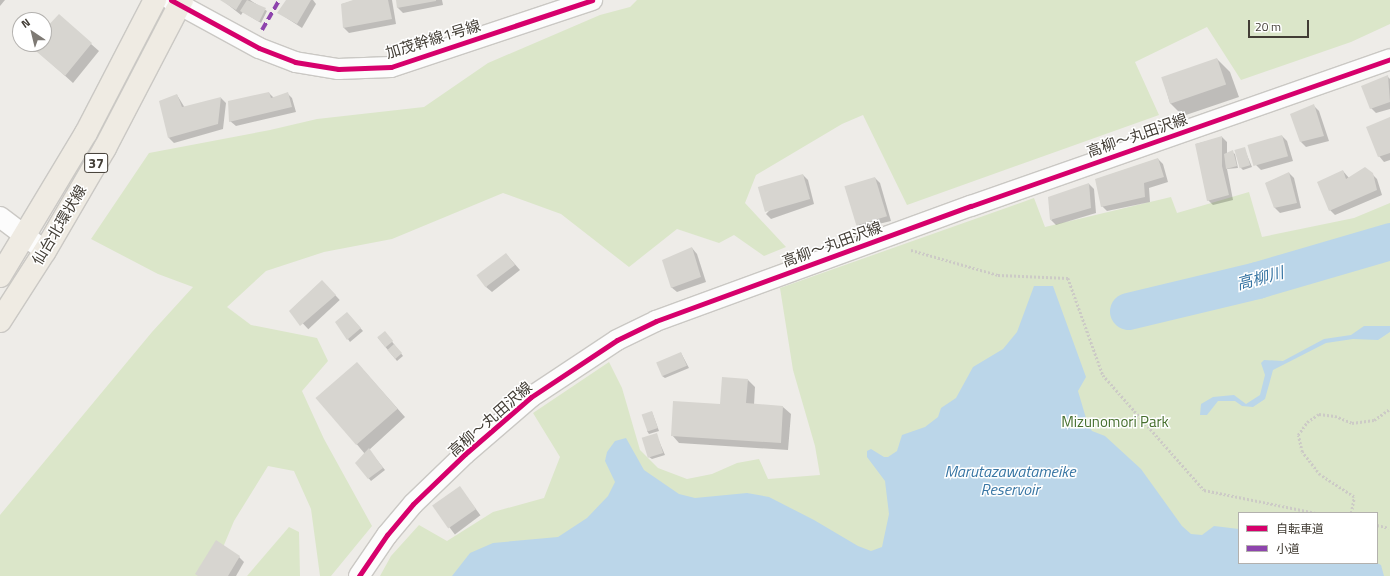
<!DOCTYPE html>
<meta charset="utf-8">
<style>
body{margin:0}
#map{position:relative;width:1390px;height:576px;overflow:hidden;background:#eeece8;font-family:"Titillium Web","Noto Sans JP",sans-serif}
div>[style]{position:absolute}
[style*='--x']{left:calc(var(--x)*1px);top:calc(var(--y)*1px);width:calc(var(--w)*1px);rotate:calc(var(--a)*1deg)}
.green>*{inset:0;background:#dbe6c9}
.water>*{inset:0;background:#bbd6e9}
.shadow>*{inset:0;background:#0003;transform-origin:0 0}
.river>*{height:37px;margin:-18.5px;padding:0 18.5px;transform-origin:18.5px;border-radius:18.5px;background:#bbd6e9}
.building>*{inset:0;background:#d7d5d0;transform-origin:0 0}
.path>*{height:2.5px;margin-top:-1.25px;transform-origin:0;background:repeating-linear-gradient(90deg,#cccac6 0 2px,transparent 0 4px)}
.roads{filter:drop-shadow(1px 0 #cac8c4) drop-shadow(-1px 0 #cac8c4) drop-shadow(0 1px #cac8c4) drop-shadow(0 -1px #cac8c4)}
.minor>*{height:20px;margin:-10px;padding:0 10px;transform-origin:10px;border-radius:10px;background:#fcfcfc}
.major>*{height:22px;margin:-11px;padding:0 11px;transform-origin:11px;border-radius:11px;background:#efebe3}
.quiet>*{height:4px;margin-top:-2px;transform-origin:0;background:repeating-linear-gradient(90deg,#8e44ad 0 8px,transparent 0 12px)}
.cycleway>*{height:5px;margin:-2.5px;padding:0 2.5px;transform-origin:2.5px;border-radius:2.5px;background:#d6006c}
span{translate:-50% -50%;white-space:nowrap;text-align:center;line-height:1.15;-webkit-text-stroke:3px #fff;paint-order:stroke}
.shield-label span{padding:1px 3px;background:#fff;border:1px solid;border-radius:3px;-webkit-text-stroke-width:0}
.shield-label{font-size:14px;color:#423d35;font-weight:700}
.street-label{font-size:15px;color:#423d35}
.park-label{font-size:15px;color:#466f2e}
.water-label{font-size:16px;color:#3876a4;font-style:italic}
.legend{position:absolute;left:1238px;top:512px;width:140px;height:52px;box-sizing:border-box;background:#fff;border:1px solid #b3b1ae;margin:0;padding:5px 7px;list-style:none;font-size:12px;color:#423d35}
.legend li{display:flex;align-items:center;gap:8px;height:20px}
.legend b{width:20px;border:1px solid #b3b1ae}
.north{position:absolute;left:12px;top:12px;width:40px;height:40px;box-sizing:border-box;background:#fff;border:1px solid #b3b1ae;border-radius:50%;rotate:325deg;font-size:11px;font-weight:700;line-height:16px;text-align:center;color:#423d35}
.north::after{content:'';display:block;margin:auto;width:14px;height:18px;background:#7e7a74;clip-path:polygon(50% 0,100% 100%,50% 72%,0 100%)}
.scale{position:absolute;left:1248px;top:20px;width:61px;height:18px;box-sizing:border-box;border:2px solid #423d35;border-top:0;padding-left:5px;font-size:12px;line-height:14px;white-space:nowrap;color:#423d35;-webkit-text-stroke:3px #fff;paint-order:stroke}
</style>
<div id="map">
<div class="green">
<div style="clip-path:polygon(637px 0,1390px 0,1390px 24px,1351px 42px,1241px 80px,1207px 27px,1135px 62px,1159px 115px,907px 205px,863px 115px,842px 124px,756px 175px,745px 203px,786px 247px,764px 256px,734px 235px,719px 243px,677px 229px,629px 267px,561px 214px,503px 193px,392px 239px,324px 252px,266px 271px,227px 307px,251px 325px,317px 338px,328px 361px,302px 391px,324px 439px,372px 526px,331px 576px,320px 576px,311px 509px,294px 471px,268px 466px,234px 521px,211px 576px,0 576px,0 515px,152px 332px,193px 287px,158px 274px,91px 239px,149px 153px,270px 130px,317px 119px,424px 107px,488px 63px,600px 15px,630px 7px)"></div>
<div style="clip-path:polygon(evenodd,1249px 192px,1262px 237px,1354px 218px,1390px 203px,1390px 576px,380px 576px,391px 556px,419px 525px,447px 541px,493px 512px,544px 498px,560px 457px,533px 413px,609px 362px,622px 388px,640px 450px,658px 468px,687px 479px,712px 474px,737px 463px,759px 459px,768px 479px,820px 475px,815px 446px,793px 370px,780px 288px,1034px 198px,1045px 227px,1171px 197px,1177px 213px,1249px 192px,1239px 513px,1377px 513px,1377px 563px,1239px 563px,1239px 513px)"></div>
<div style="clip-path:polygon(289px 527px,299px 532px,300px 576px,247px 576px)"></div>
</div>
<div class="water">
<div style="clip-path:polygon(1034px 286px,1053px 286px,1086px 377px,1078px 391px,1088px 425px,1092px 431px,1105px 436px,1141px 469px,1182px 526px,1191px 534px,1202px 535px,1214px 526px,1239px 529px,1239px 563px,1377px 563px,1381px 565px,1384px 576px,452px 576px,470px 553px,493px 543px,558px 537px,587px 518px,608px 496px,615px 482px,605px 461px,607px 452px,615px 441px,626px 438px,644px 470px,679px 494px,695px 498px,747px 493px,769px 497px,814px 520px,858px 546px,871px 551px,882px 547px,889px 514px,885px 481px,867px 457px,867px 451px,871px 449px,884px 457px,888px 457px,897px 451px,902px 435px,925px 427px,938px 417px,941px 408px,956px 398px,973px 367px,1003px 349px,1017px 332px)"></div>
<div style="clip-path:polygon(1364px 326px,1390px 326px,1390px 332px,1378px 340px,1353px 339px,1326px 343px,1273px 370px,1265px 399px,1253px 407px,1242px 406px,1235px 401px,1218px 401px,1207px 415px,1200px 415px,1201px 404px,1213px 397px,1234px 395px,1246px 404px,1260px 395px,1265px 375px,1261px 363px,1264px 360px,1283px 361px,1324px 339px,1351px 335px)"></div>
</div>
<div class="shadow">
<div style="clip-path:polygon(0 0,5px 0,0 6px)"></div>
<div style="clip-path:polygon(222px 0,250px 0,267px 11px,261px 23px,243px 12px,241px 15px)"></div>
<div style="clip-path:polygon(287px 0,313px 0,316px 4px,302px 28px,279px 13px)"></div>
<div style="clip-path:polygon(356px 0,392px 0,396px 24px,349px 33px,344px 28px,342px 4px)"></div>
<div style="clip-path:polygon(397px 0,442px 0,443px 5px,403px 13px,398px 8px)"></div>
<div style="clip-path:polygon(44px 32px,91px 44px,99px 51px,73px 83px,32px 46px,44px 44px)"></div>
<div style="clip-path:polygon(1217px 59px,1230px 72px,1239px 97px,1183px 116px,1170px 103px,1163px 79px)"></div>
<div style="clip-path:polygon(1387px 76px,1390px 79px,1390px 109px,1376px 113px,1371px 108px)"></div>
<div style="clip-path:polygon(269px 93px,274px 98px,287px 93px,292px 98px,296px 112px,236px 126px,230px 121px)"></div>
<div style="clip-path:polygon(177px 95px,185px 108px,221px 98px,226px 103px,223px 129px,174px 143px,169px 138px)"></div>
<div style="clip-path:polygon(1314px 106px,1319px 111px,1329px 141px,1306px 147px,1301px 142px)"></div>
<div style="clip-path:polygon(1390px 118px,1390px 160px,1384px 162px,1379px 156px)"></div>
<div style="clip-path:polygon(1282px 136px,1287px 141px,1293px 161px,1261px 170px,1256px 165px)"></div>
<div style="clip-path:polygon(1222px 137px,1227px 142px,1227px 154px,1232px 152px,1235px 154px,1238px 168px,1227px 169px,1233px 200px,1213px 205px,1208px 200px,1196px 144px)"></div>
<div style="clip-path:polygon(1244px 148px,1252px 167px,1243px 170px,1240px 167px)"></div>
<div style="clip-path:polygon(1158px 159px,1163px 164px,1168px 182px,1149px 188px,1150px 202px,1107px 211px,1102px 206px)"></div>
<div style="clip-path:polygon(1343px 171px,1349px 178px,1372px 174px,1377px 179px,1382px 195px,1335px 215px,1330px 210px)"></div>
<div style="clip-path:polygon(1289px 173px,1294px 178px,1301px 208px,1280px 213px,1275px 208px,1266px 183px)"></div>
<div style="clip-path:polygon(803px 175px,808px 180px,814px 204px,771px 219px,766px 214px)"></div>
<div style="clip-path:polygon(875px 178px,880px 183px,891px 221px,862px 228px,857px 223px)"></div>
<div style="clip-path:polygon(1089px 184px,1094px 189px,1096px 213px,1056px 225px,1051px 220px)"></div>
<div style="clip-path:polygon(692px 248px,697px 254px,706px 282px,677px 292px,671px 287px)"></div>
<div style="clip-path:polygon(506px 254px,520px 270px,492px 292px,486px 287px)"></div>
<div style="left:322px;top:281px;width:26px;height:43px;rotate:47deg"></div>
<div style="clip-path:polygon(347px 313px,363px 331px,350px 342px,336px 322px)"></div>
<div style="clip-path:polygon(387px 335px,403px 356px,397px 361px,378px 338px)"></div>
<div style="clip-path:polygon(681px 353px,689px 368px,665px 378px,662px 376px)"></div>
<div style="clip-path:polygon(357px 363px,405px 417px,369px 450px,385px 470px,371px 481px,356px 463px,365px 454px,318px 398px)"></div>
<div style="clip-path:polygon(748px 380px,755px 387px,754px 405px,783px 407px,791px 414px,788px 450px,679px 443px,672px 435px,721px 405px)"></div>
<div style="clip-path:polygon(652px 412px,659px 431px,649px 434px,647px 431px)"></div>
<div style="clip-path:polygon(656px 434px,665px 455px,652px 459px,649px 457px)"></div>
<div style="left:460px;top:488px;width:34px;height:32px;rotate:53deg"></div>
<div style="clip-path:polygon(239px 557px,244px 562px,236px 576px,199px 576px)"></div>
</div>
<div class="river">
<div style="--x:1128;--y:311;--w:133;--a:-13.5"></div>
<div style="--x:1257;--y:280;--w:139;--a:-16.3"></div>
</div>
<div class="building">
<div style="clip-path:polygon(220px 0,242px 0,236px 10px)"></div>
<div style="clip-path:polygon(247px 0,266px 8px,259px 22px,240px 11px)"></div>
<div style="clip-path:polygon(286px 0,311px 0,297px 24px,277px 13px)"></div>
<div style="clip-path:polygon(353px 0,388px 0,392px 19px,343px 28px,341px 4px)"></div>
<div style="clip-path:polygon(396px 0,436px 0,436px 1px,397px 8px)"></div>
<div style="clip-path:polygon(59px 14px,92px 43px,65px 76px,30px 46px,44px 44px,44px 30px)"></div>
<div style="left:1217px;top:58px;width:28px;height:59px;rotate:71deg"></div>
<div style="clip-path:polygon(1388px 75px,1390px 102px,1370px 109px,1361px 86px)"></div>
<div style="clip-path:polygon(269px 92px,271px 98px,288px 92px,292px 107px,229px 122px,228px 101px)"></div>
<div style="clip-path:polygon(177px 94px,182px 107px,221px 97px,218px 124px,168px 138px,159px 101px)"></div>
<div style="clip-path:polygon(1314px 104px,1324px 136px,1300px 142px,1290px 114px)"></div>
<div style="clip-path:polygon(1390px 117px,1390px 153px,1378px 157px,1366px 127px)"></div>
<div style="left:1282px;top:135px;width:22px;height:36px;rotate:74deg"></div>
<div style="clip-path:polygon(1222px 136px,1222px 166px,1229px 195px,1207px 201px,1195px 144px)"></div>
<div style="left:1245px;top:147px;width:19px;height:11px;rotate:74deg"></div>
<div style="clip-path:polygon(1233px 150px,1237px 166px,1226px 169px,1224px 154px)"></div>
<div style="clip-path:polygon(1158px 158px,1164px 177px,1144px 183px,1145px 197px,1101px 207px,1095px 179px)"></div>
<div style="clip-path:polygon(1365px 167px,1373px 173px,1377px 190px,1329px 211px,1317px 182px,1343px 170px,1346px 179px)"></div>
<div style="clip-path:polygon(1289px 172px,1297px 203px,1274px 208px,1265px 183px)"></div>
<div style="left:803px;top:174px;width:26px;height:47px;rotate:74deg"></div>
<div style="left:875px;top:177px;width:41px;height:32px;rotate:73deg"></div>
<div style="clip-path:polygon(1089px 183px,1091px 208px,1050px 220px,1048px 197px)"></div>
<div style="clip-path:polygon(692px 247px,701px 277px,671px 288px,662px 260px)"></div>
<div style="left:506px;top:253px;width:15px;height:37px;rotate:53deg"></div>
<div style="clip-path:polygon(322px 280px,336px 295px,300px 326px,289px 311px)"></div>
<div style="clip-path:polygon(347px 312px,361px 328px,347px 340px,335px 322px)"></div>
<div style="left:385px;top:331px;width:13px;height:10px;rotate:51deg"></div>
<div style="left:394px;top:344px;width:12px;height:9px;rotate:48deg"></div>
<div style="left:681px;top:352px;width:15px;height:27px;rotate:67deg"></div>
<div style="left:357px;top:362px;width:62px;height:55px;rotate:49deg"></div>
<div style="clip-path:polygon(722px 377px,748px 379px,746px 403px,783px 406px,781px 443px,671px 436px,673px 401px,720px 404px)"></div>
<div style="left:652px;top:411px;width:18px;height:11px;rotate:71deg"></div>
<div style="left:657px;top:433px;width:21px;height:16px;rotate:73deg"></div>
<div style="clip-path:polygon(369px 448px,383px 468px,368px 479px,355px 463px)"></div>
<div style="left:460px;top:486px;width:28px;height:34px;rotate:55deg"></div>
<div style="clip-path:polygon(216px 540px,240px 556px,228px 576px,198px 576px,195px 574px)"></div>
</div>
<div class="path">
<div style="--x:911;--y:250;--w:91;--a:16"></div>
<div style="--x:998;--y:275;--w:70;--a:2.5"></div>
<div style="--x:1068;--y:278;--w:103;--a:70.2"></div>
<div style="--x:1103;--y:375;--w:153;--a:48.7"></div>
<div style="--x:1204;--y:490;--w:114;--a:11.6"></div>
<div style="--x:1351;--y:513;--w:16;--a:-79"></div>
<div style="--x:1354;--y:497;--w:40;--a:-147.1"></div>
<div style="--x:1320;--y:475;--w:29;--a:-128"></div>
<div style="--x:1302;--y:452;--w:17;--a:-103"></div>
<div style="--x:1298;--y:435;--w:16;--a:-55"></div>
<div style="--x:1307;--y:422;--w:14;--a:-34"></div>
<div style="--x:1319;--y:414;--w:16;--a:7"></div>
<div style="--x:1335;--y:416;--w:18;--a:22"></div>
<div style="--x:1352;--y:423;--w:22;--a:-8"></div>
<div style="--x:1374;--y:420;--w:19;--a:-35"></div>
<div style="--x:1377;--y:525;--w:12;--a:14"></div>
</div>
<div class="roads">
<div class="minor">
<div style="--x:171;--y:0;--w:100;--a:28.6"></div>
<div style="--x:259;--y:48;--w:39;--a:21"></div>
<div style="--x:295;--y:62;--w:44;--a:9.2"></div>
<div style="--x:338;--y:69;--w:53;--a:-2.2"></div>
<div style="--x:391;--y:67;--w:212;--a:-18.4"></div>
<div style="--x:0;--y:217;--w:56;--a:37.1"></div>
<div style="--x:359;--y:576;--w:50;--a:-55.7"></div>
<div style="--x:387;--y:535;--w:40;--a:-50"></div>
<div style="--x:413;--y:504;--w:72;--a:-43.9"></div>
<div style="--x:465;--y:454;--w:87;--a:-40.8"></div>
<div style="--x:531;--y:397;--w:103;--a:-33.5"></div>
<div style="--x:617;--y:340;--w:43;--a:-26"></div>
<div style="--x:656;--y:321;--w:335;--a:-20.1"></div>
<div style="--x:971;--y:206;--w:444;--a:-19.3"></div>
</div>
<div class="major">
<div style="--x:0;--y:276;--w:167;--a:-59"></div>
<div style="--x:86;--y:133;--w:150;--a:-62.6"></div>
<div style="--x:0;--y:321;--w:83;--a:-57.3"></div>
<div style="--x:45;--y:251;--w:119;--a:-59.8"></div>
<div style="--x:105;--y:148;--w:167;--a:-62.5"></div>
</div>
</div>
<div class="quiet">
<div style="--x:262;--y:30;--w:34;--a:-60"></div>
</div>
<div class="cycleway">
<div style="--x:171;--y:0;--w:100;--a:28.6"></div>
<div style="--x:259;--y:48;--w:39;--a:21"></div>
<div style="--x:295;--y:62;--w:44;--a:9.2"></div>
<div style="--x:338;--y:69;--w:53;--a:-2.2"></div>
<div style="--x:391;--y:67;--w:212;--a:-18.4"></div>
<div style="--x:359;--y:576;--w:50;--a:-55.7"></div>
<div style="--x:387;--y:535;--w:40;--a:-50"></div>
<div style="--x:413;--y:504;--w:72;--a:-43.9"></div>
<div style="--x:465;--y:454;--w:87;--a:-40.8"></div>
<div style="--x:531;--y:397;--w:103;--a:-33.5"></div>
<div style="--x:617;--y:340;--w:43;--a:-26"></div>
<div style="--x:656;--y:321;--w:335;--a:-20.1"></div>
<div style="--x:971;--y:206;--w:444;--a:-19.3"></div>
</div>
<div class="shield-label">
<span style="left:96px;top:163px">37</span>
</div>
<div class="street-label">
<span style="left:433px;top:39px;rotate:-17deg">加茂幹線1号線</span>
<span style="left:1137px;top:135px;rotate:-19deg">高柳～丸田沢線</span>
<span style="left:59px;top:225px;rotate:-59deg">仙台北環状線</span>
<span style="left:832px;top:244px;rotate:-20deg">高柳～丸田沢線</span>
<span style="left:490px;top:419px;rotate:-41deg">高柳～丸田沢線</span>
</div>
<div class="park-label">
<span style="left:1115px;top:422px">Mizunomori Park</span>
</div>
<div class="water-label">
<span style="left:1260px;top:278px;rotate:-15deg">高柳川</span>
<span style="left:1010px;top:480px">Marutazawatameike<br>Reservoir</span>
</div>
<ul class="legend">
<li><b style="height:5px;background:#d6006c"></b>自転車道</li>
<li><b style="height:5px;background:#8e44ad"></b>小道</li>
</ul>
<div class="north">N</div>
<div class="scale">20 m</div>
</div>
